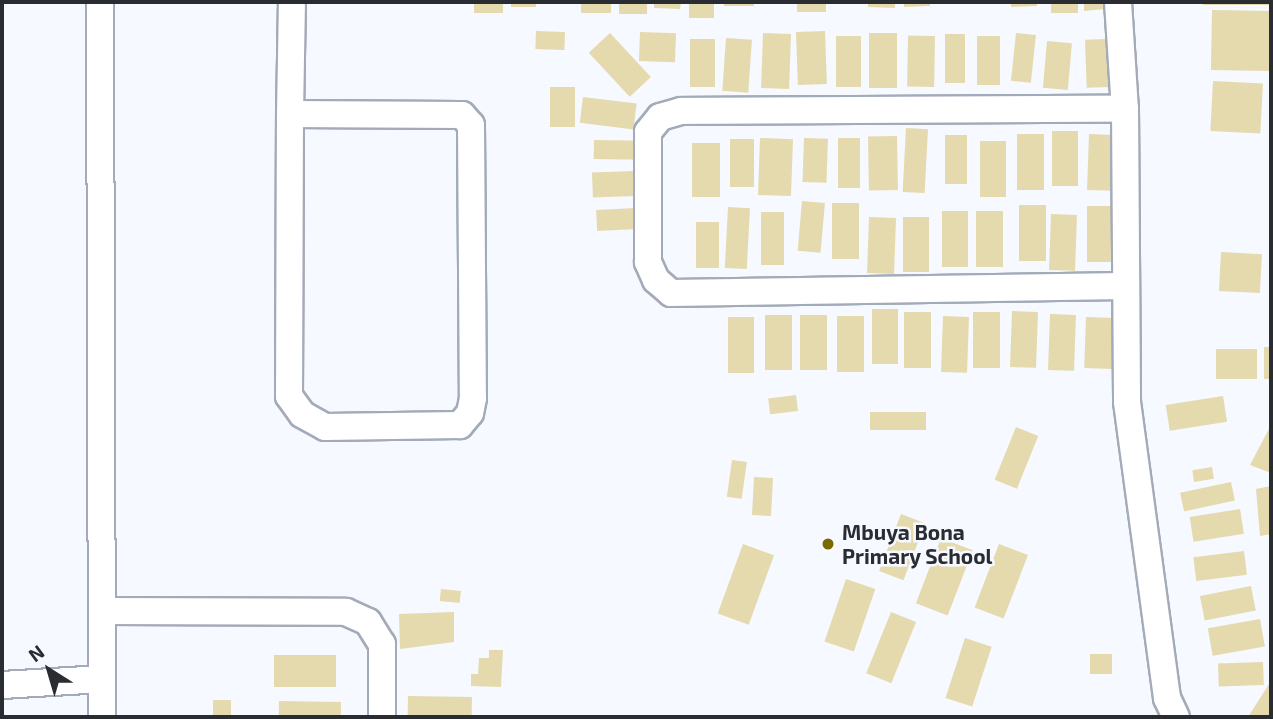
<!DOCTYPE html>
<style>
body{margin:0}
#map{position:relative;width:1273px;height:719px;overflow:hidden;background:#f6f9ff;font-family:"Exo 2",sans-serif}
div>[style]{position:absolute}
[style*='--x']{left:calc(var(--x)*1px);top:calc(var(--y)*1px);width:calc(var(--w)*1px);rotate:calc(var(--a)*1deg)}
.building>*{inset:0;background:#e4daad;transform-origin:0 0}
.roads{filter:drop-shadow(2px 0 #a4abb8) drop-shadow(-2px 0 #a4abb8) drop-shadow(0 2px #a4abb8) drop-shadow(0 -2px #a4abb8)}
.minor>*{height:26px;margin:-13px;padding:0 13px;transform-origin:13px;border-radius:13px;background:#fff}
.dots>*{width:19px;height:19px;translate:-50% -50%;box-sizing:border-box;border:4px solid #f6f9ff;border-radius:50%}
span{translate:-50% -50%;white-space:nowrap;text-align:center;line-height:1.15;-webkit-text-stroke:5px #f6f9ff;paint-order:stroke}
.poi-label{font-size:21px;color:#292c31;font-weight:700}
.left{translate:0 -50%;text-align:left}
.frame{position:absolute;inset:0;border:4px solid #292c31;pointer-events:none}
.north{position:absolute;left:14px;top:635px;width:70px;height:70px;-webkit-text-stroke:5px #f6f9ff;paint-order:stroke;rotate:323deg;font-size:19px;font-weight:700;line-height:28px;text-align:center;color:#292c31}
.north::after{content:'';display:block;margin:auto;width:24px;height:32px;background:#292c31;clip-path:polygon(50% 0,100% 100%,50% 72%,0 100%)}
</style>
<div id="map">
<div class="building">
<div style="left:474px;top:2px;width:29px;height:11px"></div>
<div style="left:511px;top:2px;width:25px;height:5px"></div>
<div style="left:581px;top:2px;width:30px;height:11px"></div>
<div style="left:619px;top:2px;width:28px;height:12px"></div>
<div style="clip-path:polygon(654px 2px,681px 2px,680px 9px,654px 8px)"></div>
<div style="left:689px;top:2px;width:25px;height:16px"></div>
<div style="left:724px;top:2px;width:30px;height:4px"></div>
<div style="left:797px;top:2px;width:29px;height:10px"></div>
<div style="clip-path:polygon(868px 2px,895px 2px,895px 8px,868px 7px)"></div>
<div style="clip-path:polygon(904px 2px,930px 2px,930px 6px,904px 7px)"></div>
<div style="clip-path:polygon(1011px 2px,1037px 2px,1037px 6px,1011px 7px)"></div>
<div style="left:1051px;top:2px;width:27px;height:11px"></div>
<div style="clip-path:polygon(1084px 2px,1105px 2px,1105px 9px,1084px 11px)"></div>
<div style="left:1203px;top:2px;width:68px;height:3px"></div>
<div style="left:1212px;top:10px;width:59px;height:60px;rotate:1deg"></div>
<div style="left:536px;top:31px;width:29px;height:18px;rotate:2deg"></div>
<div style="left:825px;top:31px;width:53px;height:29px;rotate:88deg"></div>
<div style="left:640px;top:32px;width:36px;height:29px;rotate:2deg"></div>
<div style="left:610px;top:33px;width:60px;height:29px;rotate:47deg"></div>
<div style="left:763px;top:33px;width:28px;height:55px;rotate:2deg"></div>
<div style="left:869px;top:33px;width:28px;height:55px"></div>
<div style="left:1016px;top:33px;width:20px;height:48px;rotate:6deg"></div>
<div style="left:945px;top:34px;width:20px;height:49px"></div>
<div style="left:836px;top:36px;width:25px;height:51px"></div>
<div style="left:935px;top:36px;width:51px;height:27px;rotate:91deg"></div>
<div style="left:977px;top:36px;width:23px;height:49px"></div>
<div style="left:726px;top:38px;width:26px;height:53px;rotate:4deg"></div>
<div style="left:690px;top:39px;width:25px;height:48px"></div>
<div style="left:1108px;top:39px;width:48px;height:23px;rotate:88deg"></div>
<div style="left:1047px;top:41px;width:25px;height:47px;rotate:5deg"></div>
<div style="left:1213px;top:81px;width:50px;height:50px;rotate:3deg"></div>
<div style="left:550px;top:87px;width:25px;height:40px"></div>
<div style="left:583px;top:97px;width:54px;height:26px;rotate:7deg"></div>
<div style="left:906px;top:128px;width:22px;height:64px;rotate:3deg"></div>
<div style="left:1052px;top:131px;width:26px;height:55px"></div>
<div style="left:1017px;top:134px;width:27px;height:56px"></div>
<div style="left:1089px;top:134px;width:26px;height:56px;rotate:2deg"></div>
<div style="left:945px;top:135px;width:22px;height:49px"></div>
<div style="left:897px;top:136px;width:54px;height:29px;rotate:89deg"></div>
<div style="left:760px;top:138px;width:33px;height:57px;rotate:2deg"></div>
<div style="left:804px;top:138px;width:24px;height:44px;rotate:2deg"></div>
<div style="left:838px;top:138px;width:22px;height:50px"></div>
<div style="left:730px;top:139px;width:24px;height:48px"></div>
<div style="left:594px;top:140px;width:49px;height:19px;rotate:1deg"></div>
<div style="left:980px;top:141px;width:26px;height:56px"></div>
<div style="left:692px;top:143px;width:28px;height:54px"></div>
<div style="left:635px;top:171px;width:25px;height:43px;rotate:88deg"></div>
<div style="left:802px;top:201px;width:23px;height:50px;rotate:5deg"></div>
<div style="left:832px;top:203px;width:27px;height:56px"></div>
<div style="left:1019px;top:205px;width:27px;height:56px"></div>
<div style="left:1087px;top:206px;width:27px;height:56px"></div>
<div style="left:728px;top:207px;width:22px;height:61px;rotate:3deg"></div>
<div style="left:636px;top:208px;width:21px;height:40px;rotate:87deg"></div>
<div style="left:942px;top:211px;width:26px;height:56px"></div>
<div style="left:976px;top:211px;width:27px;height:56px"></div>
<div style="left:761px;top:212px;width:23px;height:53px"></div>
<div style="left:1051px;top:214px;width:26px;height:56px;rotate:2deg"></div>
<div style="left:869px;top:217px;width:27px;height:56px;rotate:2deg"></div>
<div style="left:903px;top:217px;width:26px;height:55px"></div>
<div style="left:696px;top:222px;width:23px;height:46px"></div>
<div style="left:1221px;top:252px;width:41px;height:39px;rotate:3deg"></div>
<div style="left:872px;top:309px;width:26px;height:55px"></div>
<div style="left:1012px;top:311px;width:26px;height:56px;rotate:2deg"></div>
<div style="left:904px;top:312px;width:27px;height:56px"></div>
<div style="left:973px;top:312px;width:27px;height:56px"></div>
<div style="left:1050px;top:314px;width:26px;height:56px;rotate:2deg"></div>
<div style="left:765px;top:315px;width:27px;height:55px"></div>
<div style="left:800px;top:315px;width:27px;height:55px"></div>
<div style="left:837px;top:316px;width:27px;height:56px"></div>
<div style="left:943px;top:316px;width:26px;height:56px;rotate:2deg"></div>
<div style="left:728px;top:317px;width:26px;height:56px"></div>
<div style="left:1086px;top:317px;width:28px;height:51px;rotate:2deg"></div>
<div style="left:1271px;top:347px;width:32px;height:7px;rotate:90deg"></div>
<div style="left:1257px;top:349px;width:30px;height:41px;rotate:90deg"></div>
<div style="left:796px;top:395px;width:16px;height:28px;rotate:83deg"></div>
<div style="left:1223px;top:396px;width:26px;height:58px;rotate:81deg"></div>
<div style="left:870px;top:412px;width:56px;height:18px"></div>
<div style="clip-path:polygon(1271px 425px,1271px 473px,1250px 465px)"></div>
<div style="left:1016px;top:427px;width:24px;height:57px;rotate:22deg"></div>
<div style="left:732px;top:460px;width:15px;height:37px;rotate:8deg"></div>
<div style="left:1212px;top:467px;width:12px;height:20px;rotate:81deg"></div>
<div style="left:754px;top:477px;width:19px;height:38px;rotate:3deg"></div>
<div style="left:1231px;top:482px;width:19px;height:52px;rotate:78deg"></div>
<div style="clip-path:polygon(1271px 486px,1271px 534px,1260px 536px,1256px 489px)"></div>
<div style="left:1240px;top:509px;width:25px;height:51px;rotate:81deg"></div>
<div style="left:901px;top:514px;width:26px;height:61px;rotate:21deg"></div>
<div style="left:941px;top:538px;width:34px;height:70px;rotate:21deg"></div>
<div style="left:743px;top:544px;width:33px;height:74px;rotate:20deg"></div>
<div style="left:999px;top:544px;width:31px;height:68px;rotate:21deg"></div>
<div style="left:1244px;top:551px;width:24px;height:51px;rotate:83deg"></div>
<div style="left:846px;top:579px;width:31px;height:66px;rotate:19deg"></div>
<div style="left:1251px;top:586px;width:25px;height:52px;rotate:79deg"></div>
<div style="left:441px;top:589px;width:20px;height:12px;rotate:6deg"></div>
<div style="clip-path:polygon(454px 612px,454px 642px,400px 649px,399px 614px)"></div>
<div style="left:891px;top:612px;width:27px;height:66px;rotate:22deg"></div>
<div style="left:1260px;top:619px;width:28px;height:53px;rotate:80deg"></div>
<div style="left:965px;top:638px;width:28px;height:63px;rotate:18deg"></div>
<div style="clip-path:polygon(489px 650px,503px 650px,501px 687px,471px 686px,471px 674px,478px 674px,479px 658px,489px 658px)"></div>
<div style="left:1090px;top:654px;width:22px;height:20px"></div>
<div style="left:274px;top:655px;width:62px;height:32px"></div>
<div style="left:1263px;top:662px;width:23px;height:45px;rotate:88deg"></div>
<div style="clip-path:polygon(1269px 684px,1271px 717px,1248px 717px)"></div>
<div style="left:408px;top:696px;width:64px;height:21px;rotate:1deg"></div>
<div style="left:213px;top:700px;width:18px;height:17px"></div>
<div style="left:279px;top:701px;width:62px;height:16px;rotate:1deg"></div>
</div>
<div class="roads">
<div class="minor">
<div style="--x:100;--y:2;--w:715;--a:89.84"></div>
<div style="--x:1118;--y:2;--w:107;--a:86.3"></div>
<div style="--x:1125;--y:109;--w:293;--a:89.6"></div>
<div style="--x:1127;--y:402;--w:299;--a:82.3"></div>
<div style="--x:1167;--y:698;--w:21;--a:65"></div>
<div style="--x:290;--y:114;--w:172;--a:0.3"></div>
<div style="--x:462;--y:115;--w:13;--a:48"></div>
<div style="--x:471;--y:125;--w:273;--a:89.6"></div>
<div style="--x:473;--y:398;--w:15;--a:101"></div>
<div style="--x:470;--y:413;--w:16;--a:130"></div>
<div style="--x:460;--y:425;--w:135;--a:179.2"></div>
<div style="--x:325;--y:427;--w:26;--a:-151"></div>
<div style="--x:302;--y:414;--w:22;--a:-126"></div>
<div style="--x:289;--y:396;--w:282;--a:-89.8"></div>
<div style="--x:290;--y:114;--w:112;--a:-89"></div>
<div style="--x:1124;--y:286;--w:453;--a:179.1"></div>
<div style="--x:671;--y:293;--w:20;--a:-139"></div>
<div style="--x:656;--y:280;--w:20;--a:-114"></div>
<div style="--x:648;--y:262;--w:130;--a:-90"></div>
<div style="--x:648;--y:132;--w:19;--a:-51"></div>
<div style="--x:660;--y:117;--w:22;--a:-16"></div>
<div style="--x:681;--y:111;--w:444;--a:-0.3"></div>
<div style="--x:105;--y:611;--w:241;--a:0.2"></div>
<div style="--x:346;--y:612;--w:24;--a:24"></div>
<div style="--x:368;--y:622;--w:26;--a:58"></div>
<div style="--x:382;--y:644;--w:73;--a:90"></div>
<div style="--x:2;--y:685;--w:100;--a:-3.4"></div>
</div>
</div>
<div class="dots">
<div style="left:828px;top:544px;background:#7a6900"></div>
</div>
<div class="poi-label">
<span class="left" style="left:842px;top:544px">Mbuya Bona<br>Primary School</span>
</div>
<div class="frame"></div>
<div class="north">N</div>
</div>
